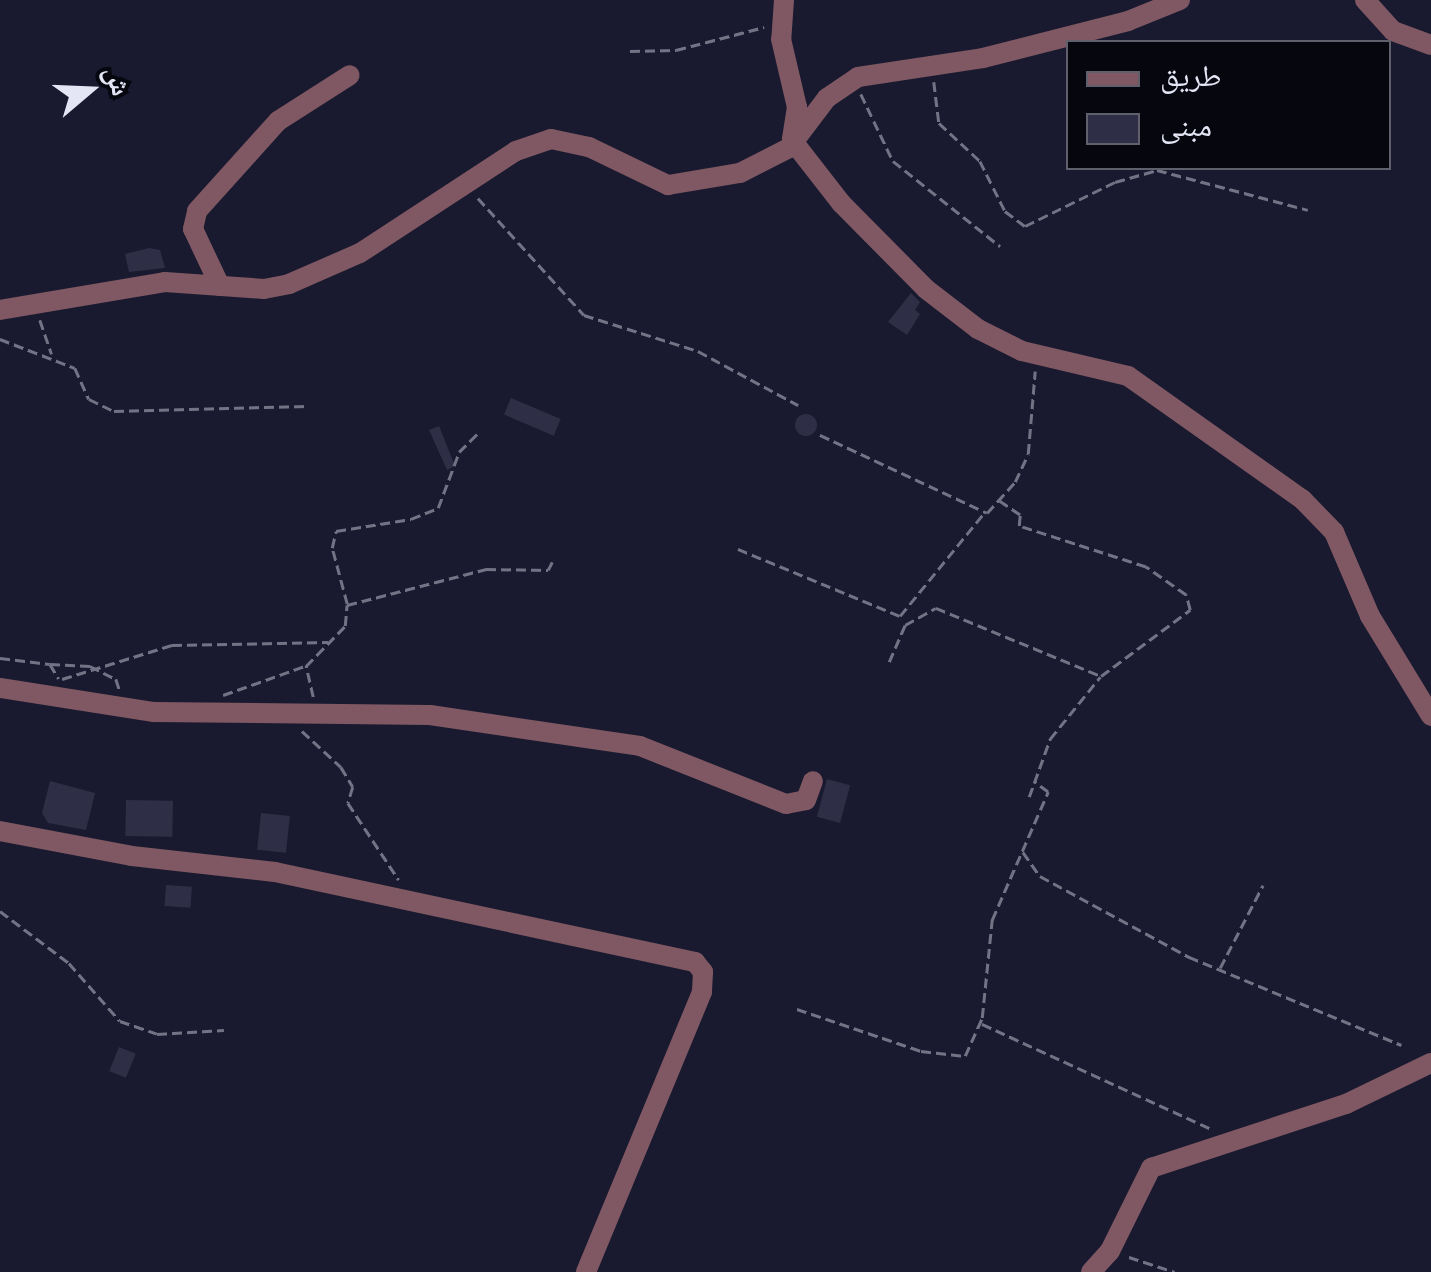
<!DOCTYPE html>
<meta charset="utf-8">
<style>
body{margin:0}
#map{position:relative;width:1431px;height:1272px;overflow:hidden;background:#191a2f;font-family:"Golos Text","Noto Naskh Arabic",sans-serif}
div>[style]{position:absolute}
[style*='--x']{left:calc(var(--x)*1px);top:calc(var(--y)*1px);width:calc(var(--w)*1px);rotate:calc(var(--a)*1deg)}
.building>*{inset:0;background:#2e2f46;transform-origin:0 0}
.round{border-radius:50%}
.path>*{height:2.5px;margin-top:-1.25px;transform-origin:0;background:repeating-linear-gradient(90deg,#727385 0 10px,transparent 0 15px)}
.minor>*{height:20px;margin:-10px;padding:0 10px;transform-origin:10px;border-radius:10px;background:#805863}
span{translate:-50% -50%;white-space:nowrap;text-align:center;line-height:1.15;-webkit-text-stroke:8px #06060f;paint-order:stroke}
.legend{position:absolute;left:1066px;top:40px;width:325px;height:130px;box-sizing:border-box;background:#06060f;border:2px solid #5f606b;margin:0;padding:12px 18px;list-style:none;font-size:30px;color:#e4e6f5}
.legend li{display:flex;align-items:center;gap:20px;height:50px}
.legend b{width:50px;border:2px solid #5f606b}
.north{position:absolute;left:40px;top:40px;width:100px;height:100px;-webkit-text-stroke:8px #06060f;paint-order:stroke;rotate:71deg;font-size:28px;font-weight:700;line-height:40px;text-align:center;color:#e4e6f5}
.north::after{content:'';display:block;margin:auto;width:35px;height:45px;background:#e4e6f5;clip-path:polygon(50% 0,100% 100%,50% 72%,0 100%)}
</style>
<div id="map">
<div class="building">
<div style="clip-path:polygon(149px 248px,160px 250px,165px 268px,129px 272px,125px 254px)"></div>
<div style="clip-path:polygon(911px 293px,920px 302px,915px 310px,920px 314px,907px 335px,888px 322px)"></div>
<div style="left:511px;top:398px;width:54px;height:18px;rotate:23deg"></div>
<div class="round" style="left:795px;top:414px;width:22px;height:22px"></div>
<div style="clip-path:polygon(439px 426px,455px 466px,447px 470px,429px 430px)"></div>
<div style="left:827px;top:779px;width:24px;height:39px;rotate:15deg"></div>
<div style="clip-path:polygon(50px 781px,95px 793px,86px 830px,48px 823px,42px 813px)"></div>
<div style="left:126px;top:800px;width:47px;height:36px;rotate:1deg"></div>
<div style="left:261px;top:813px;width:29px;height:37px;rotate:6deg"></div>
<div style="left:166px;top:885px;width:26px;height:21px;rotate:4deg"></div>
<div style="left:119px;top:1047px;width:18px;height:26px;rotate:22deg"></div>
</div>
<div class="path">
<div style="--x:630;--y:51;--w:46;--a:-1.2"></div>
<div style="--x:676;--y:50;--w:91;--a:-14.6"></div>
<div style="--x:934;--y:82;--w:41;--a:83"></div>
<div style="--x:939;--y:123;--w:56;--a:42.8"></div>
<div style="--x:980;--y:161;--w:56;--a:63.4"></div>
<div style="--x:1005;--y:211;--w:25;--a:37"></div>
<div style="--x:1025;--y:226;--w:100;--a:-26.1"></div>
<div style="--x:1115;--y:182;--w:44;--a:-15.9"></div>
<div style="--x:1157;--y:170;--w:156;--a:14.8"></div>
<div style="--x:861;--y:94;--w:74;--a:64.5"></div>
<div style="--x:893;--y:161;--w:137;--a:38.5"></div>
<div style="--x:478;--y:198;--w:158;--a:47.8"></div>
<div style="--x:584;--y:315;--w:120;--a:17.5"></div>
<div style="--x:698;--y:351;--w:114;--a:28.4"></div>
<div style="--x:40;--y:320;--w:36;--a:71"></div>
<div style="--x:0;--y:339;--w:80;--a:21.1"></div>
<div style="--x:75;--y:368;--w:34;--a:66"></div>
<div style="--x:89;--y:399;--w:28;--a:26"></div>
<div style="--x:114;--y:411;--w:195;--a:-1.5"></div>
<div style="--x:820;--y:435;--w:184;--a:25"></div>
<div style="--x:987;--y:513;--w:42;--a:-47.9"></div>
<div style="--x:1015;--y:482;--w:31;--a:-65"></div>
<div style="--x:1028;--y:454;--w:83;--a:-85.2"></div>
<div style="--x:738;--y:549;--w:175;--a:22.5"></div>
<div style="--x:900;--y:616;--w:133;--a:-50.8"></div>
<div style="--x:347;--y:604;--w:58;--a:-105"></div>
<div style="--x:332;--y:548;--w:17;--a:-77"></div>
<div style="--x:336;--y:531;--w:76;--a:-9.1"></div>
<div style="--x:411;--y:519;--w:29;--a:-22"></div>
<div style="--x:438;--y:508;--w:60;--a:-69.4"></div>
<div style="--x:459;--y:452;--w:30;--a:-45"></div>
<div style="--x:0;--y:658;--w:50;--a:6.8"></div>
<div style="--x:50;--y:664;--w:17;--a:59"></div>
<div style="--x:889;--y:662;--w:40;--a:-66.6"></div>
<div style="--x:905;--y:625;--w:35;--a:-29"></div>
<div style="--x:936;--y:608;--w:178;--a:22.4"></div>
<div style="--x:1101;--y:676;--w:111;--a:-36.6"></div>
<div style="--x:1190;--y:610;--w:16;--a:-105"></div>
<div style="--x:1186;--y:595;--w:49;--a:-145"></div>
<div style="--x:1146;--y:567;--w:133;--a:-162.1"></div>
<div style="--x:1019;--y:526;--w:11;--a:-85"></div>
<div style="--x:1020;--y:515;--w:25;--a:-146"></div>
<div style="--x:50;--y:664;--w:40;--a:2.9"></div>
<div style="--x:90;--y:666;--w:29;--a:27"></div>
<div style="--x:116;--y:679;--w:13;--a:72"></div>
<div style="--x:62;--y:679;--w:115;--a:-17.2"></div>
<div style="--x:172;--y:645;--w:156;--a:-1.1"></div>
<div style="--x:223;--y:695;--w:87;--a:-19.5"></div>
<div style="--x:313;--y:697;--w:32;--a:-103"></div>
<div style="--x:306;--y:666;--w:56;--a:-45.7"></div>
<div style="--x:345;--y:626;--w:21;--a:-85"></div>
<div style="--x:347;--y:605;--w:144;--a:-14.5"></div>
<div style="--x:486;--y:569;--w:62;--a:0.9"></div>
<div style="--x:548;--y:570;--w:9;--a:-63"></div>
<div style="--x:302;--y:731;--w:53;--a:42.7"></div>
<div style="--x:341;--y:767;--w:23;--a:59"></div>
<div style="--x:353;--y:787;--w:17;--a:107"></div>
<div style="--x:348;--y:803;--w:92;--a:56.5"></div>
<div style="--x:1029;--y:797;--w:62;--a:-70.1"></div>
<div style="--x:1050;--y:739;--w:80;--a:-51.1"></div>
<div style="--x:1023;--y:852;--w:29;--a:55"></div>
<div style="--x:1040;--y:876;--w:170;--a:28.5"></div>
<div style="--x:1189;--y:957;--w:230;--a:22.5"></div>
<div style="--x:0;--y:911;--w:86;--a:37"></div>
<div style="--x:69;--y:963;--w:77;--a:48.7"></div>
<div style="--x:120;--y:1021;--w:39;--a:19"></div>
<div style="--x:157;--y:1034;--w:67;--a:-3.4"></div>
<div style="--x:1220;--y:968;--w:93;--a:-62.6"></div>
<div style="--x:797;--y:1009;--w:131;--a:18.7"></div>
<div style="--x:921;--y:1051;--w:44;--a:6.5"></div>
<div style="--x:965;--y:1056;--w:42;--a:-65.9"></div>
<div style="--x:982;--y:1018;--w:99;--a:-84.2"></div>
<div style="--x:992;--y:920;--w:140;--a:-66.4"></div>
<div style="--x:1048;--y:792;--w:17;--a:-144"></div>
<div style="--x:982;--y:1024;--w:252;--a:24.6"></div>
<div style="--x:1129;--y:1257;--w:48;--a:18.1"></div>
</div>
<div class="minor">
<div style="--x:784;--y:0;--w:39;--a:94"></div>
<div style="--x:781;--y:39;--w:70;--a:76.8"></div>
<div style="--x:797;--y:107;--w:33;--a:99"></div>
<div style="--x:792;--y:140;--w:80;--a:52.1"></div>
<div style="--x:841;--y:203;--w:121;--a:45.3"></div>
<div style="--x:926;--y:289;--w:66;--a:37.6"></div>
<div style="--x:978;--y:329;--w:49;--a:26.6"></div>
<div style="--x:1022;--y:351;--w:109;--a:13.3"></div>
<div style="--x:1128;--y:376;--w:213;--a:35.3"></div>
<div style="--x:1302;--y:499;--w:46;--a:45.9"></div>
<div style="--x:1334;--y:532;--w:91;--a:66.8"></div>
<div style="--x:1370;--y:616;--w:117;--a:58.6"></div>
<div style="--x:1365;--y:0;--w:42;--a:47.9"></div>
<div style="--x:1393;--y:31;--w:40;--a:20.2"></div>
<div style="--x:220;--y:286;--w:63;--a:-115.3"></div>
<div style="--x:193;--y:229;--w:18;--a:-77"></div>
<div style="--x:197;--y:211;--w:121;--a:-48"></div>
<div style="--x:278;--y:121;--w:85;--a:-32.6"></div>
<div style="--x:0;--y:310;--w:167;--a:-9.6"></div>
<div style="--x:165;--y:282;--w:99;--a:4"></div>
<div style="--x:264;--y:289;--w:25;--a:-11"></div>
<div style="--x:289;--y:284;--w:77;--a:-23.6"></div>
<div style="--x:360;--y:253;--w:186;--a:-33.2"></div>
<div style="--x:516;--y:151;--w:37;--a:-19"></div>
<div style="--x:551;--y:139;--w:39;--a:12"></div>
<div style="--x:589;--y:147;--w:88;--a:25.7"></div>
<div style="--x:668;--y:185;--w:73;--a:-9.5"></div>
<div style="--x:740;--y:173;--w:55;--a:-27"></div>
<div style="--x:789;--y:148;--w:63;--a:-52.8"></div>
<div style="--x:827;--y:98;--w:37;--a:-34"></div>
<div style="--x:858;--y:77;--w:126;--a:-8.6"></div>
<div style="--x:983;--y:58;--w:150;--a:-14.3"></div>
<div style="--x:1128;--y:21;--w:56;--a:-22"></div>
<div style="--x:0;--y:688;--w:156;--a:8.9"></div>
<div style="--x:154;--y:712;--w:276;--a:0.6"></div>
<div style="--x:430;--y:715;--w:212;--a:8.4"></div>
<div style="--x:640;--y:746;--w:157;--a:21.7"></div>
<div style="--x:786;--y:804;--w:20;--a:-11"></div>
<div style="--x:806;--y:800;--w:20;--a:-70"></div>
<div style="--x:0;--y:831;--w:134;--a:10.7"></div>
<div style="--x:132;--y:856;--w:144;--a:6.4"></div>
<div style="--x:275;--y:872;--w:430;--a:12.1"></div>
<div style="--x:695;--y:962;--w:13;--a:51"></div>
<div style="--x:703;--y:972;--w:20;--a:93"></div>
<div style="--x:702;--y:992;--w:303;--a:112.5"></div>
<div style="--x:1091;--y:1272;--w:28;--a:-48"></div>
<div style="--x:1110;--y:1251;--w:93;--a:-63.7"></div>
<div style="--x:1151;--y:1168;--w:205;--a:-18.2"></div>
<div style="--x:1346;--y:1104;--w:94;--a:-25.8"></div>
</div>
<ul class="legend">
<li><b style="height:12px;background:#805863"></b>طريق</li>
<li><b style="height:28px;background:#2e2f46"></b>مبنى</li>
</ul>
<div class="north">ش</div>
</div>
